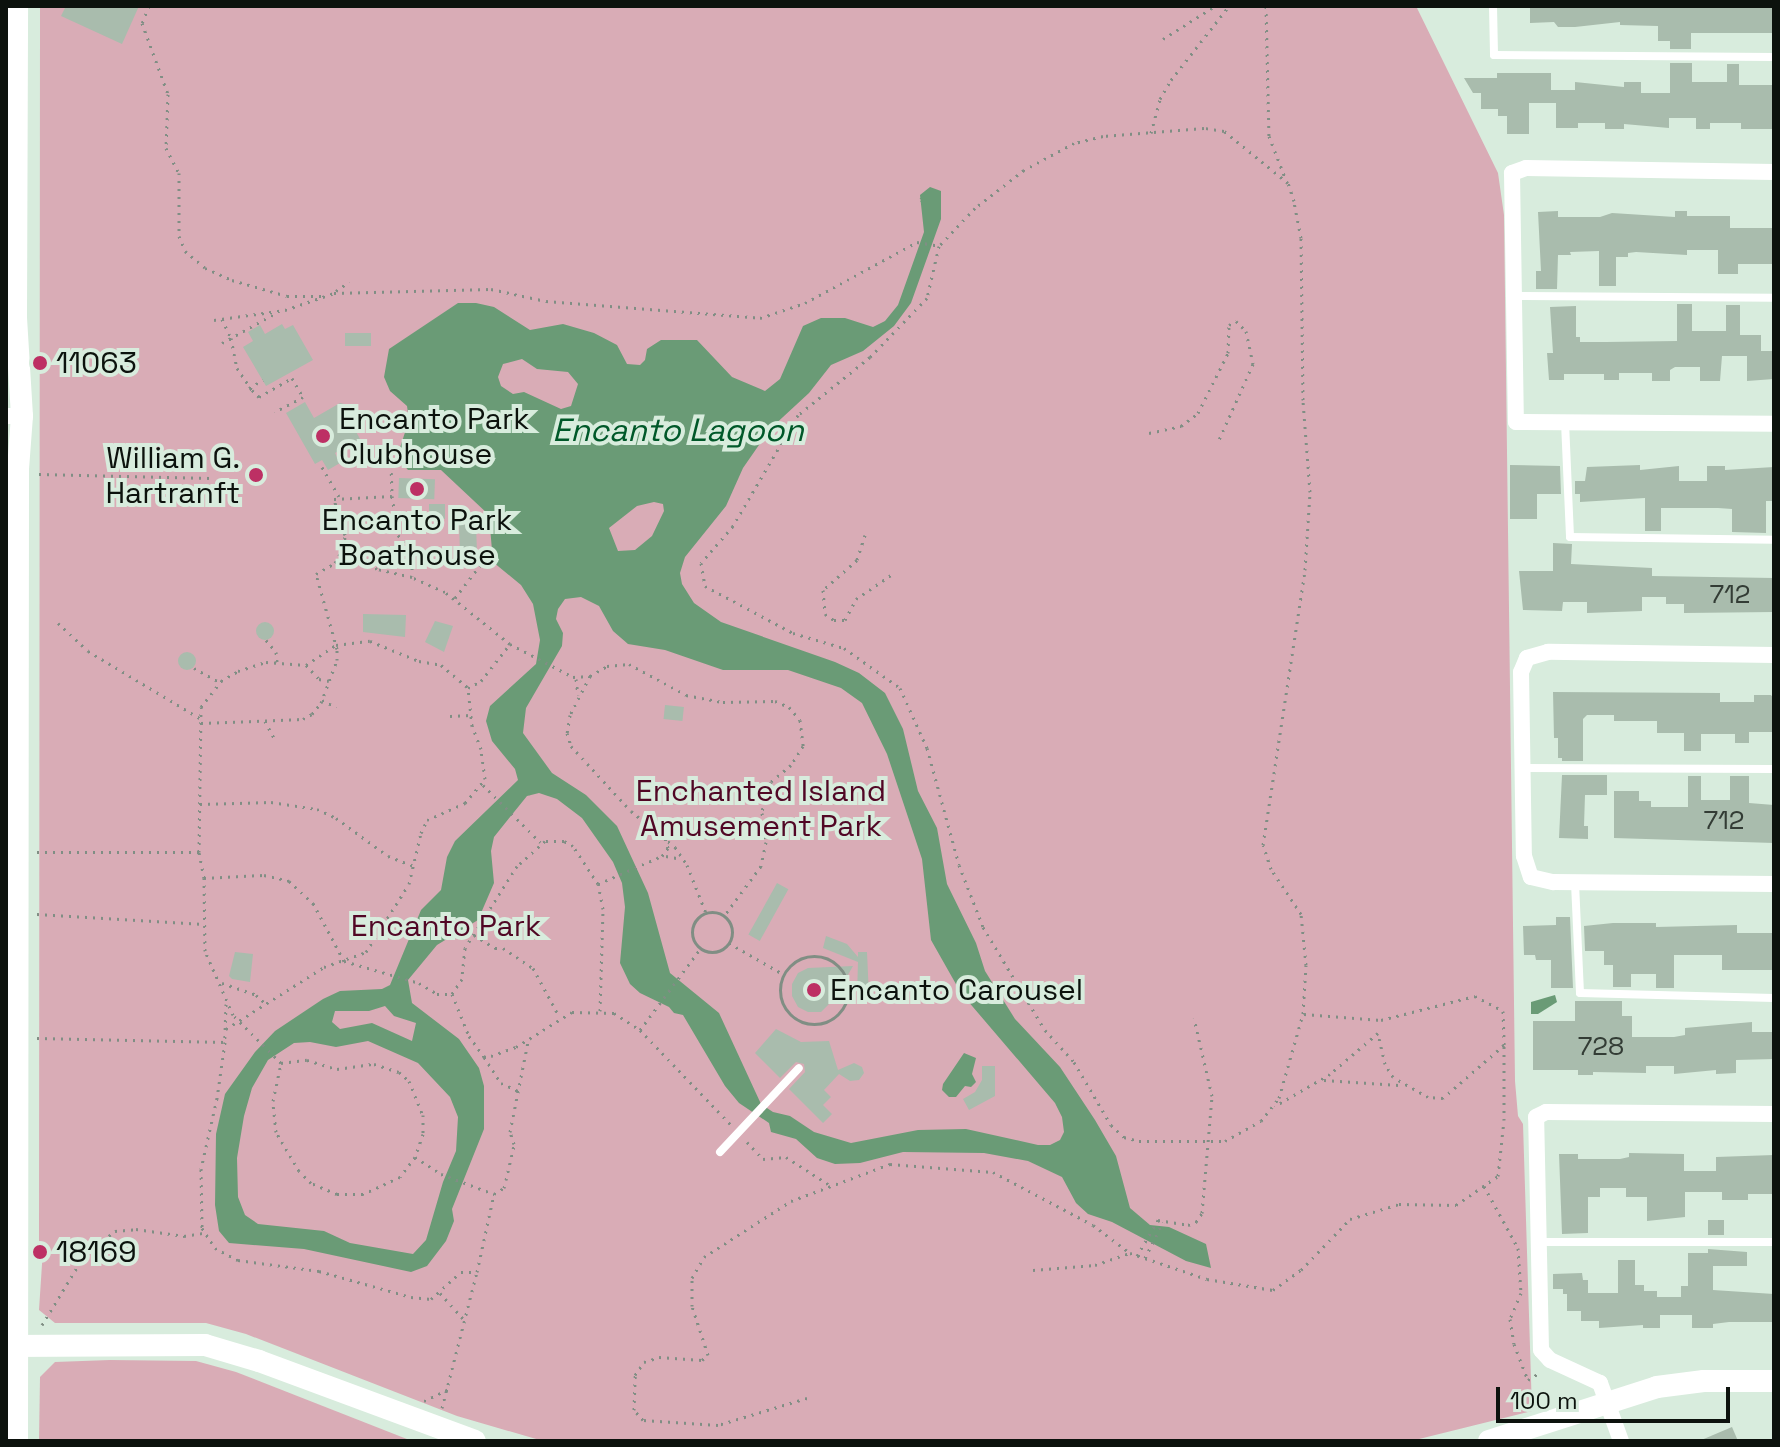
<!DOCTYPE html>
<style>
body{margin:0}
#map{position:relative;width:1780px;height:1447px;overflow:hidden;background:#d8ecdd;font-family:"Space Grotesk",sans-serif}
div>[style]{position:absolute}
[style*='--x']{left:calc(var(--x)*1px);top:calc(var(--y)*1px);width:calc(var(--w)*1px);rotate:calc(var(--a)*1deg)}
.green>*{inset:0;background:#d9acb6}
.water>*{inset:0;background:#6a9b76}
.building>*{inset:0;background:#a9bcad;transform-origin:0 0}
.round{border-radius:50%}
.path>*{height:3px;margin-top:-1.5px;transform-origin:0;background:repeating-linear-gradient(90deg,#808e84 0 2px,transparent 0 8px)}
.path>.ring{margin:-1.5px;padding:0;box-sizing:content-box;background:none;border:3px solid #808e84;border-radius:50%}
.lane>*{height:8px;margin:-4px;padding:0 4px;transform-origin:4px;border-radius:4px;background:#fff}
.street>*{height:16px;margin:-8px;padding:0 8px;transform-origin:8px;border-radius:8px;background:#fff}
.secondary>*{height:22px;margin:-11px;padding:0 11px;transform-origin:11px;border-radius:11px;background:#fff}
.dots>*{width:22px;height:22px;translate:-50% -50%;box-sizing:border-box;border:4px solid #d8ecdd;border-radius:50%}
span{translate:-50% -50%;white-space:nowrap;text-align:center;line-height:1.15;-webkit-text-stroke:8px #d8ecdd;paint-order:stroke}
.number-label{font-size:26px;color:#333c35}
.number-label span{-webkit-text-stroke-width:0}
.poi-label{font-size:30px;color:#0c120d}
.left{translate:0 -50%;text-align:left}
.right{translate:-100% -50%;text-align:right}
.park-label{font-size:30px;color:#510725}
.water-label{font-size:32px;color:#005829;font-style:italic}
.frame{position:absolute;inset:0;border:8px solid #0c120d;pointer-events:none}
.scale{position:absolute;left:1496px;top:1387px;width:234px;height:36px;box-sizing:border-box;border:4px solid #0c120d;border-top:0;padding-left:10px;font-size:24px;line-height:28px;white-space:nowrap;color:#0c120d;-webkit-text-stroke:6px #d8ecdd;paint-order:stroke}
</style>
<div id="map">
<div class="green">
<div style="clip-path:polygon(40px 6px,1416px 6px,1498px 173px,1504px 215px,1515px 1081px,1518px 1116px,1523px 1124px,1532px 1411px,1411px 1441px,543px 1441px,457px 1416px,246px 1334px,206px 1323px,55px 1323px,39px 1310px,43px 1249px,39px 1248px)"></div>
<div style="clip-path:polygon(110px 1360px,196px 1361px,236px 1372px,412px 1441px,39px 1441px,40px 1377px,55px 1362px)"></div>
</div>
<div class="water">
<div style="clip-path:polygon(evenodd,930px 187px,941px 191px,941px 219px,911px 303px,894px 326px,863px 351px,831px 365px,809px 393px,770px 429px,743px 468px,726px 506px,685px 557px,680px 573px,682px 584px,694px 603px,721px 622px,835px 662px,859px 673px,885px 693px,903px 729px,918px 791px,937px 828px,947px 884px,976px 943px,985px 971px,1015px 1019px,1060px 1067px,1095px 1120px,1116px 1156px,1130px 1208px,1150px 1225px,1169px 1227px,1206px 1244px,1211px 1268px,1186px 1261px,1112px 1222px,1088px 1214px,1076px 1203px,1062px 1177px,1028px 1161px,984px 1153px,903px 1152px,860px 1163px,835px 1164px,817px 1158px,796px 1139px,771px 1132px,769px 1123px,739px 1103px,725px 1086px,683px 1015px,674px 1013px,669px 1007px,640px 993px,630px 984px,620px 963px,625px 907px,622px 883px,613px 862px,582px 818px,557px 799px,539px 793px,527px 796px,494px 837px,491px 851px,494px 883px,478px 920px,437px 945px,408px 980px,412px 1003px,459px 1039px,479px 1068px,484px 1086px,484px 1129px,452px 1209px,454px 1221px,446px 1241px,427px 1266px,411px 1272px,304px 1249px,229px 1243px,219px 1231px,215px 1205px,216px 1134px,225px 1094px,255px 1052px,275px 1031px,323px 999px,340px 991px,382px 989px,390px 985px,421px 910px,441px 890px,447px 857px,455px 841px,518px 780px,515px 769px,492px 741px,486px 721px,490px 706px,536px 664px,540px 640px,533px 604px,521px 585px,493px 562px,489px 515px,441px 470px,408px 470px,397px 457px,409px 420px,407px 406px,390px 391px,384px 377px,389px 349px,458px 303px,476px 303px,494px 307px,530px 330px,563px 324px,594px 333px,617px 345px,627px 364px,640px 365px,645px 360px,647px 349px,661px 340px,697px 340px,732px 377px,765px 391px,780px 379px,803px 326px,821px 318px,845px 318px,873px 327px,885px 321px,898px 305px,924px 232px,920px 195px,930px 187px,522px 359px,537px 369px,568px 372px,578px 384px,571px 406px,561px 409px,524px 392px,513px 394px,501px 386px,498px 377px,503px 364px,522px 359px,930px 187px,654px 502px,663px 504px,664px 511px,652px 536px,635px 550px,618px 551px,609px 528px,637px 506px,654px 502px,930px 187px,581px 597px,599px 606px,613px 631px,628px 644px,665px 650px,723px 670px,788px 670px,841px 688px,862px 703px,887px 754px,922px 859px,931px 940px,961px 993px,1055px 1103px,1062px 1117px,1064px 1132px,1060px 1140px,1050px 1145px,1038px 1145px,966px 1129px,918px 1130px,851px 1143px,814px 1132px,790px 1116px,773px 1112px,761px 1104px,719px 1013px,670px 973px,648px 893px,617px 826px,586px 795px,552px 773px,523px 733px,526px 708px,562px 646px,563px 633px,556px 619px,558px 609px,565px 599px,581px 597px,930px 187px,385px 1006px,394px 1016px,416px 1023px,412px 1041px,372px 1023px,340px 1029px,332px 1022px,335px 1011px,369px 1011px,385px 1006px,930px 187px,368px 1041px,418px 1063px,450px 1097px,458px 1117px,456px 1151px,443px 1182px,426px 1240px,413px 1254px,350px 1243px,324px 1231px,258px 1224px,245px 1215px,238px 1197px,237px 1158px,244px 1116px,252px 1088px,268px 1060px,294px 1043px,310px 1042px,336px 1047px,368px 1041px)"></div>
<div style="clip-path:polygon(1555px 995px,1557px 1002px,1538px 1014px,1531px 1014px,1531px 1002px)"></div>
<div style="clip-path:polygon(964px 1053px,976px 1058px,972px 1074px,976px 1082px,971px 1087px,965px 1086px,956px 1097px,949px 1097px,942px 1090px,943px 1084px)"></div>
</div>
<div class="building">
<div style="clip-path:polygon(66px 6px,139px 6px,122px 44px,61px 16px)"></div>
<div style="clip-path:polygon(1530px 6px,1774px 6px,1774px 33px,1691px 33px,1691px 49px,1670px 49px,1670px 41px,1658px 41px,1658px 26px,1620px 25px,1620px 22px,1575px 27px,1558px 27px,1554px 22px,1530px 23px)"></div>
<div style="clip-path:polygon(1670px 63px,1692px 63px,1692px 82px,1727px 82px,1727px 64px,1739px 64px,1739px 85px,1774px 85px,1774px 129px,1741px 129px,1741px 123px,1710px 123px,1710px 129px,1696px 129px,1696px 118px,1669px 118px,1669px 128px,1624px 124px,1624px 129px,1605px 129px,1605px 123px,1578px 123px,1578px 128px,1556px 128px,1556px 103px,1529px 103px,1529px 134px,1507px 134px,1507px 116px,1498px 116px,1498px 109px,1481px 109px,1481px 93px,1473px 93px,1464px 78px,1497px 78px,1497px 73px,1551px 73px,1551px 90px,1575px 90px,1575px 82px,1624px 87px,1624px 82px,1641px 82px,1641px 93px,1670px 93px)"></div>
<div style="clip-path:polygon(1558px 211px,1558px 217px,1600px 217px,1612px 213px,1675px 217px,1675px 211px,1687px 211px,1687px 216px,1730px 216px,1730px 228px,1774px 228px,1774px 264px,1738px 264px,1738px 274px,1718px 274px,1718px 250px,1687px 250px,1687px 255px,1636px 252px,1628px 253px,1628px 257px,1616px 257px,1616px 286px,1599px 286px,1599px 251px,1570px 252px,1571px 255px,1558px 255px,1557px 289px,1536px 289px,1536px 271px,1541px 271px,1538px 212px)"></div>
<div style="clip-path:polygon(1677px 304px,1692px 304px,1692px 331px,1726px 331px,1726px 305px,1740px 305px,1740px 335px,1761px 335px,1761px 351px,1774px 351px,1774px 379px,1747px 381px,1747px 356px,1722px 356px,1720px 381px,1700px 381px,1700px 367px,1675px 367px,1670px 370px,1670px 381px,1652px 381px,1652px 373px,1619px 373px,1619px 380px,1604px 380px,1604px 374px,1564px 374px,1564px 380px,1549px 380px,1547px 353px,1553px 353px,1550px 307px,1576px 306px,1576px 337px,1580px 337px,1580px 342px,1606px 342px,1677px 341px)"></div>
<div style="clip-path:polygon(282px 324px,285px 329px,293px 325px,313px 360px,266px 386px,243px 347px,253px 341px,248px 332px,260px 325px,265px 334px)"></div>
<div style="left:345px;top:333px;width:26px;height:13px"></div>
<div style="clip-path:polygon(305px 402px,314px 418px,340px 403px,352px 406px,356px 412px,352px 424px,360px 439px,335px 453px,340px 463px,328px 470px,322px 460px,315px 464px,286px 413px)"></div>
<div style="clip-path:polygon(1510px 465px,1560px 466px,1561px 494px,1537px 494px,1537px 519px,1510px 519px)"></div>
<div style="clip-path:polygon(1640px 465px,1640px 470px,1679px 466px,1679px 481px,1707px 481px,1707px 466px,1725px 466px,1725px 470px,1774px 467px,1774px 501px,1766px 501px,1766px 533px,1732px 532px,1732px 509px,1718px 508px,1661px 508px,1661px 531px,1645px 531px,1645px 498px,1580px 502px,1580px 494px,1575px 494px,1575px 481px,1585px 481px,1587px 467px)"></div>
<div style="left:399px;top:478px;width:36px;height:20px;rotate:2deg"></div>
<div style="left:429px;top:504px;width:16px;height:15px"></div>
<div style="left:476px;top:524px;width:28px;height:17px;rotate:88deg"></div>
<div style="clip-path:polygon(1553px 543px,1572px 544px,1571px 564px,1652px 568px,1652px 576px,1774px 578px,1774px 612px,1684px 613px,1684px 604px,1666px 604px,1666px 597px,1642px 597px,1642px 611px,1587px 613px,1587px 602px,1563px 602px,1562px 611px,1523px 610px,1519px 571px,1553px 571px)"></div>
<div style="clip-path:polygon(363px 614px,406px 615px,405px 637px,363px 632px)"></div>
<div style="clip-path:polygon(435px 621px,453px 626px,444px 652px,425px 642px)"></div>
<div class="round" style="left:256px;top:622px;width:18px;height:18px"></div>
<div class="round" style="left:178px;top:652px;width:18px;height:18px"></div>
<div style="clip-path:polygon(1553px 692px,1720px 693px,1720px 702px,1754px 702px,1754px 695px,1771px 695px,1774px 699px,1774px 732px,1749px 732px,1749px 743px,1735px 743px,1735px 734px,1701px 734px,1701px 751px,1684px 751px,1684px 733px,1657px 733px,1657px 721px,1614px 721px,1614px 715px,1587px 715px,1583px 719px,1583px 761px,1562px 761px,1562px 758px,1558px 758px,1558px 738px,1554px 738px)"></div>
<div style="left:665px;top:705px;width:19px;height:14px;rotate:6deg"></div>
<div style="clip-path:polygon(1562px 775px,1607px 775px,1607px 795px,1585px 795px,1584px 826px,1588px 826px,1588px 839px,1559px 838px)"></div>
<div style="clip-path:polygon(1688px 776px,1701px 776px,1701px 800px,1730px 800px,1730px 776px,1749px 776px,1749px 803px,1774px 805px,1774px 843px,1614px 838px,1614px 791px,1639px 791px,1639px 801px,1651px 801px,1651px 807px,1688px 807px)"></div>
<div style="left:777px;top:883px;width:13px;height:59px;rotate:29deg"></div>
<div style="clip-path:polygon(1556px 917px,1570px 917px,1573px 988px,1551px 988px,1551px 960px,1536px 960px,1535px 955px,1524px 955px,1523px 926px,1556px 925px)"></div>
<div style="clip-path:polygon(1613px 923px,1656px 923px,1656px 927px,1737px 925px,1737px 933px,1774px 933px,1774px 970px,1722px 970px,1722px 955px,1674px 955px,1674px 988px,1656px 988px,1656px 974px,1631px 974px,1631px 987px,1613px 987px,1613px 965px,1604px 965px,1604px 951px,1585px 951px,1584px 926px)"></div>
<div style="clip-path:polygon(826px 936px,847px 944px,858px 957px,858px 952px,867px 952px,869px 996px,857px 995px,858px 962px,823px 948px)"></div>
<div style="clip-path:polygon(235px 952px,253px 954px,250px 982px,232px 979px,229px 976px)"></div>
<div style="clip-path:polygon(853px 966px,837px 994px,828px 994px,835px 998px,821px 1012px,808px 1012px,798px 1007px,792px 996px,792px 984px,798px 973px,808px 968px)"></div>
<div style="clip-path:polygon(930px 981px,936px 988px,933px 1002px,922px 999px,917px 991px,921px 983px)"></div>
<div style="clip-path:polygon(1575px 1001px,1622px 1001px,1622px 1016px,1632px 1016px,1632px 1037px,1674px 1037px,1685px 1035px,1685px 1028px,1752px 1022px,1752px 1032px,1774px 1032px,1774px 1059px,1736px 1060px,1736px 1073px,1716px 1074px,1716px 1070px,1674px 1074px,1674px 1066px,1646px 1066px,1646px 1073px,1593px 1072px,1593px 1075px,1578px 1075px,1578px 1070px,1533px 1070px,1533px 1021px,1575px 1021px)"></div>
<div style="clip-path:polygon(776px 1029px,801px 1042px,829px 1041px,838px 1070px,854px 1063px,862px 1067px,864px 1073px,859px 1080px,850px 1081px,839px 1074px,824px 1090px,831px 1097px,823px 1105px,832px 1114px,823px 1123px,789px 1089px,805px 1072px,804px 1064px,796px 1062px,780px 1078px,755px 1053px)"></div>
<div style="clip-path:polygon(982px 1066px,995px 1066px,995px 1096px,969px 1110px,963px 1099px,975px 1092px,982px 1080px)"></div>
<div style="clip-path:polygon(1629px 1153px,1684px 1154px,1684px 1171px,1716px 1171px,1716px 1157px,1774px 1155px,1774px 1194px,1748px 1194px,1748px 1200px,1722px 1200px,1722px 1192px,1685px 1192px,1685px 1217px,1647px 1221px,1647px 1197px,1626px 1197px,1626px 1188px,1600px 1188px,1600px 1197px,1588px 1197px,1588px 1233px,1562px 1234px,1559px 1154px,1578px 1154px,1578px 1159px,1620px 1159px,1629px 1157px)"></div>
<div style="left:1708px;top:1220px;width:16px;height:15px"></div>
<div style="clip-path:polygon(1708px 1249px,1747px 1252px,1747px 1266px,1713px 1266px,1713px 1290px,1774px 1294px,1774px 1322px,1729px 1322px,1713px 1324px,1713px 1328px,1692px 1328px,1692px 1315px,1660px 1315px,1660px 1328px,1643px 1328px,1643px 1325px,1599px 1328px,1599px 1321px,1581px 1321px,1581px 1311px,1567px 1311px,1567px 1294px,1563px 1294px,1563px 1289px,1553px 1289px,1553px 1274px,1582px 1273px,1583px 1280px,1588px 1280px,1588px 1293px,1618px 1293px,1618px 1260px,1635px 1260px,1635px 1285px,1644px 1285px,1644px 1291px,1657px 1291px,1657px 1297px,1681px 1297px,1681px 1286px,1688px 1286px,1688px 1253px,1708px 1253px)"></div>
<div style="clip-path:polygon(1732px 1427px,1738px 1441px,1699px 1441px)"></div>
</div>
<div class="path">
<div style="--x:149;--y:6;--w:18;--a:112"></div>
<div style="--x:142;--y:23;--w:76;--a:69.9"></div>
<div style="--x:168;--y:94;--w:54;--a:92.1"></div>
<div style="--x:166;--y:148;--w:28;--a:63"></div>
<div style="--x:179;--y:173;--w:63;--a:90"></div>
<div style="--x:179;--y:236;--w:16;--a:68"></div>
<div style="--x:185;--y:251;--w:26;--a:40"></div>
<div style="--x:205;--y:268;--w:30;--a:24"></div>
<div style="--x:232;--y:280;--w:57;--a:16.2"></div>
<div style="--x:287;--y:296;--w:35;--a:0"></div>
<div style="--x:1266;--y:6;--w:130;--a:88.7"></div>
<div style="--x:1269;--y:136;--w:47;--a:68.9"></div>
<div style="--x:1163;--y:39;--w:62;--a:-32.4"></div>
<div style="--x:1151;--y:133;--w:35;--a:-75"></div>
<div style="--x:1160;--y:99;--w:22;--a:-60"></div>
<div style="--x:1171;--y:80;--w:94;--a:-51.9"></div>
<div style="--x:336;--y:291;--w:16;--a:-35"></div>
<div style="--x:222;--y:319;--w:21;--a:65"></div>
<div style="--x:231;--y:338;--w:31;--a:79"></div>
<div style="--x:237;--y:368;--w:27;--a:56"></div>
<div style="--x:252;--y:390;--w:10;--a:45"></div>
<div style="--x:259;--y:397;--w:38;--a:-30"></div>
<div style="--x:292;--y:378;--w:22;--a:60"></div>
<div style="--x:303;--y:397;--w:32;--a:152"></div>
<div style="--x:214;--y:320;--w:72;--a:-8"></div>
<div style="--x:285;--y:310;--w:52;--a:-19.1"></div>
<div style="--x:334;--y:293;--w:157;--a:-1.5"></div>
<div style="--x:491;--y:289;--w:56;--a:12.3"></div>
<div style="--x:546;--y:301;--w:215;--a:4.5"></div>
<div style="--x:760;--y:318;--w:47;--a:-18.4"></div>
<div style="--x:805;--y:303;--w:128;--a:-28.6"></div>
<div style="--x:917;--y:242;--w:22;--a:10"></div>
<div style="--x:939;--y:246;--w:53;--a:103"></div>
<div style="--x:927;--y:298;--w:82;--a:134"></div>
<div style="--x:870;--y:357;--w:92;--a:141.1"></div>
<div style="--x:798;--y:415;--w:129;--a:120.4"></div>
<div style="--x:733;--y:526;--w:49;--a:130.9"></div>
<div style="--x:701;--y:563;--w:23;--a:80"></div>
<div style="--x:705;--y:586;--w:100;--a:28.1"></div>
<div style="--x:793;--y:633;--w:53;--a:16.4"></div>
<div style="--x:844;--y:648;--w:69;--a:35.5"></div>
<div style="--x:900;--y:688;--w:66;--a:65.8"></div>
<div style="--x:927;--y:748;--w:121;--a:74.7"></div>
<div style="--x:959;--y:865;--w:66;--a:68.8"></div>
<div style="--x:983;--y:927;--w:120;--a:59"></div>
<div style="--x:1045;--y:1030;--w:43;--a:47.8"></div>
<div style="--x:1074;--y:1062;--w:73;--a:59.6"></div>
<div style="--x:1111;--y:1125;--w:18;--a:43"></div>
<div style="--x:1124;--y:1137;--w:16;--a:15"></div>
<div style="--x:1139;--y:1141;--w:86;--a:0"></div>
<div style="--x:1225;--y:1141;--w:41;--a:-29.1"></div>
<div style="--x:1261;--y:1121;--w:29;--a:-52"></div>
<div style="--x:1279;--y:1098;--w:87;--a:-74.1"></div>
<div style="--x:1303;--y:1014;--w:49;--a:-86.5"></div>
<div style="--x:1306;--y:965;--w:51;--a:-95.6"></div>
<div style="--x:1301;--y:914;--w:54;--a:-123.7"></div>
<div style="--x:1271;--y:869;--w:25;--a:-108"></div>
<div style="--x:1263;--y:845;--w:278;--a:-81.3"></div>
<div style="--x:1305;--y:570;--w:78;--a:-86.3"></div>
<div style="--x:1310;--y:492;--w:92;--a:-94.4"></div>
<div style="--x:1303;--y:400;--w:162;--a:-90.7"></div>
<div style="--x:1301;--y:238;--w:38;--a:-101"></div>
<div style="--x:1294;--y:201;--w:19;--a:-108"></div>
<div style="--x:1288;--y:183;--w:82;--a:-140.9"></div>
<div style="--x:1224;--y:131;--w:20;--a:-171"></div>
<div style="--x:1204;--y:128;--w:101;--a:175.5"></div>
<div style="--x:1103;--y:136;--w:30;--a:166"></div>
<div style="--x:1074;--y:143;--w:57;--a:151.6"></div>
<div style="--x:1024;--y:170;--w:62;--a:142.2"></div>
<div style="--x:975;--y:208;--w:52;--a:133.5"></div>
<div style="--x:222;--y:343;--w:64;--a:-29"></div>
<div style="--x:249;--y:388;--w:16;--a:-30"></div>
<div style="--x:1149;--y:433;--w:33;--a:-12"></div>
<div style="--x:1181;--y:426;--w:21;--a:-37"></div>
<div style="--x:1198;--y:413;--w:67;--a:-63.4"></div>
<div style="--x:1228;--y:353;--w:28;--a:-88"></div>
<div style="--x:1229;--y:325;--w:8;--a:-30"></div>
<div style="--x:1236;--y:321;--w:14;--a:45"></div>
<div style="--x:1246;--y:331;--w:34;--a:78"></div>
<div style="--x:1253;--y:364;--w:85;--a:114.2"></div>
<div style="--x:391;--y:465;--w:31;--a:88"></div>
<div style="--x:322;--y:467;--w:34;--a:60"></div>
<div style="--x:39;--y:474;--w:172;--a:1.3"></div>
<div style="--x:865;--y:535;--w:26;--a:108"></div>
<div style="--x:857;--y:560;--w:45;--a:138.6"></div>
<div style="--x:823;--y:590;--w:24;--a:85"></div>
<div style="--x:825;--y:614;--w:11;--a:34"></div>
<div style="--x:834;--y:620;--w:11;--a:0"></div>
<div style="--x:845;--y:620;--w:24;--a:-62"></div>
<div style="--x:856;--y:599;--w:46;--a:-34.4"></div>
<div style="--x:455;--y:598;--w:43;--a:-52.6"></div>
<div style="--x:481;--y:564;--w:14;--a:-90"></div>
<div style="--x:58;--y:623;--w:41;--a:43"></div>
<div style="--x:88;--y:651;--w:132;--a:31"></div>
<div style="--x:266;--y:640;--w:16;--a:50"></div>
<div style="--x:276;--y:652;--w:10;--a:84"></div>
<div style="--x:510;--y:644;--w:71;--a:27.6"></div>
<div style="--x:573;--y:677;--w:17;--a:-3"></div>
<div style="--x:590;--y:676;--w:44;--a:117.1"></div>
<div style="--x:570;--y:715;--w:18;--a:99"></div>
<div style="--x:567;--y:733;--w:14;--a:73"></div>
<div style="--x:571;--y:746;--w:88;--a:47.3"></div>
<div style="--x:631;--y:811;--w:57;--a:39.3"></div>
<div style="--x:675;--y:847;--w:22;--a:56"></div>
<div style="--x:687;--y:865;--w:52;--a:68.4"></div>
<div style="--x:306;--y:665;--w:36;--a:-34"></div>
<div style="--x:336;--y:645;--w:34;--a:-7"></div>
<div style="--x:370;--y:641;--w:53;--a:22.2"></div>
<div style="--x:419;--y:661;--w:22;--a:10"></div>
<div style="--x:441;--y:665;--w:35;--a:40"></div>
<div style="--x:194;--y:668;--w:29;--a:29"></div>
<div style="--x:590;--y:676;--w:20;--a:-30"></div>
<div style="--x:607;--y:666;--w:22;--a:-5"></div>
<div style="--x:629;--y:664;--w:65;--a:28.5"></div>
<div style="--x:686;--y:695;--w:38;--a:11"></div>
<div style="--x:723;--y:702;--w:52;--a:-1.1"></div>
<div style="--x:775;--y:701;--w:15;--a:23"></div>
<div style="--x:789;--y:707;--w:17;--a:50"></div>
<div style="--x:800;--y:720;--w:26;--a:83"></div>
<div style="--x:803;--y:746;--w:22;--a:122"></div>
<div style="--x:791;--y:765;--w:26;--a:140"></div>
<div style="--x:771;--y:782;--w:19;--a:111"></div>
<div style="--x:764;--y:800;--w:13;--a:99"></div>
<div style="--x:762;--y:813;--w:29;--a:82"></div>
<div style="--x:766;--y:842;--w:25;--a:102"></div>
<div style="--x:761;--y:866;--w:62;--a:126.5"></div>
<div style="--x:576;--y:679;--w:16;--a:83"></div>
<div style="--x:322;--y:700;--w:16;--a:27"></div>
<div style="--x:450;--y:716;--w:21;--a:-3"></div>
<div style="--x:265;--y:721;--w:21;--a:62"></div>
<div style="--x:201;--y:723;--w:102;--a:-2.2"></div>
<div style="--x:303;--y:719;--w:10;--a:-29"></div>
<div style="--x:312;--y:714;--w:14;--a:-51"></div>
<div style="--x:321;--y:703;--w:46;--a:-69.6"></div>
<div style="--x:337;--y:660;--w:11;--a:-90"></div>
<div style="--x:337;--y:649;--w:78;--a:-105.6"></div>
<div style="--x:316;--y:574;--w:22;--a:-30"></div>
<div style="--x:335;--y:563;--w:18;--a:-61"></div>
<div style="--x:344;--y:547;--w:12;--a:-85"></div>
<div style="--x:345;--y:535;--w:38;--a:-107"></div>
<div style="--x:334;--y:499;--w:58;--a:-3"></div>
<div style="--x:392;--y:496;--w:39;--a:81"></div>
<div style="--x:398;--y:535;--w:22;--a:51"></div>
<div style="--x:412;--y:552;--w:24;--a:90"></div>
<div style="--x:483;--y:785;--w:81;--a:45"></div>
<div style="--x:200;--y:804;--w:71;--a:-1.6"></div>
<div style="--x:271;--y:802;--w:47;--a:8.7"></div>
<div style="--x:317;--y:809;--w:21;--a:25"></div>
<div style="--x:336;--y:818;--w:64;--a:36.2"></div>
<div style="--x:388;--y:856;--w:28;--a:21"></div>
<div style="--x:37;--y:852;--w:162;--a:0"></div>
<div style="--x:666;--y:856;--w:16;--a:11"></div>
<div style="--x:204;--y:878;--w:60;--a:-2.9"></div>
<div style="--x:264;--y:875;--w:26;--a:13"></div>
<div style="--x:289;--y:881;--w:33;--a:43"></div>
<div style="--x:313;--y:903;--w:66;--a:61.9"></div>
<div style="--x:344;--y:961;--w:78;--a:16.3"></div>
<div style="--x:419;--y:983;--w:21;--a:31"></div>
<div style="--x:437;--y:994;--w:15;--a:0"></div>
<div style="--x:598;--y:884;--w:70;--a:-23.6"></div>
<div style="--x:662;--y:856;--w:10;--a:-53"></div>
<div style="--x:668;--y:848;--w:10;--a:-107"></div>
<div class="ring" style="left:692px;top:912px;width:37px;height:37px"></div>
<div style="--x:37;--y:914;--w:167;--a:3.4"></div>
<div style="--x:474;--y:935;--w:25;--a:32"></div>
<div style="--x:495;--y:948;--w:8;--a:0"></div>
<div style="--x:503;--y:948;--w:36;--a:34"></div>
<div style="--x:533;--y:968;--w:55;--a:61.6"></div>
<div style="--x:729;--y:943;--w:62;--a:29.9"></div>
<div class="ring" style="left:780px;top:956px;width:65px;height:65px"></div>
<div style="--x:222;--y:983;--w:36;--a:19"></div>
<div style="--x:256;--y:995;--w:13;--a:42"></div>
<div style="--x:226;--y:1004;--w:38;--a:92"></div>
<div style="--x:225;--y:1042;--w:57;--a:98.1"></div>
<div style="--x:217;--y:1098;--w:73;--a:102.7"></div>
<div style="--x:201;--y:1169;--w:59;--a:89"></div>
<div style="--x:202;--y:1228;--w:24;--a:57"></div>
<div style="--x:215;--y:1248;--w:26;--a:28"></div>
<div style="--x:238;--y:1260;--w:82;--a:7.7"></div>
<div style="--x:319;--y:1271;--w:96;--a:15.8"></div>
<div style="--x:411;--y:1297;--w:20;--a:6"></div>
<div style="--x:431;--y:1299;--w:40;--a:-42"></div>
<div style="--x:461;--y:1272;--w:16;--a:0"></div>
<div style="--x:477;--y:1272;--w:80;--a:-77.7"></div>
<div style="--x:600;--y:1011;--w:102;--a:-88.3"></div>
<div style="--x:603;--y:909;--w:25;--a:-101"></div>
<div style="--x:598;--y:884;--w:45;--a:-123.3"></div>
<div style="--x:573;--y:846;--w:10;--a:-151"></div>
<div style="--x:564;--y:841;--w:19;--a:180"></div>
<div style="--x:545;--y:841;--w:38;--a:138"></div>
<div style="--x:517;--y:866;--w:97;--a:122.4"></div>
<div style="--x:465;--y:948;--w:31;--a:96"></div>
<div style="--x:462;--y:979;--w:18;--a:124"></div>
<div style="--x:452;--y:994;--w:45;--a:68"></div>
<div style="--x:469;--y:1036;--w:26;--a:54"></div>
<div style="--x:484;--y:1057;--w:7;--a:-8"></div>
<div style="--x:491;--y:1056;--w:27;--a:-20"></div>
<div style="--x:516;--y:1047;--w:66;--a:-32"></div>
<div style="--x:572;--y:1012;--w:42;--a:1.4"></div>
<div style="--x:614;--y:1013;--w:31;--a:33"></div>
<div style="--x:640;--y:1030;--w:132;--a:46.2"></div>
<div style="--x:1304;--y:1014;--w:77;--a:4.5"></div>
<div style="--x:1381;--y:1020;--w:97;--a:-14.3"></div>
<div style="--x:1475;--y:996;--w:32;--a:28"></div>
<div style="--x:1503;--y:1011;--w:34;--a:88"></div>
<div style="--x:226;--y:1029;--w:116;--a:-32.3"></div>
<div style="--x:324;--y:967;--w:45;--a:-19.7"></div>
<div style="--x:366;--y:952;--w:80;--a:-57.7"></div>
<div style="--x:409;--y:884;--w:52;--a:-76.8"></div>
<div style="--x:421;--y:833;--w:14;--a:-65"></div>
<div style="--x:427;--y:820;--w:42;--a:-24.1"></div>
<div style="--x:465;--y:803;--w:31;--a:-50"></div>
<div style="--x:485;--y:779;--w:30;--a:-98"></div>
<div style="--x:481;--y:749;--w:25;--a:-111"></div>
<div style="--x:472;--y:726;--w:38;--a:-96"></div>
<div style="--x:468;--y:688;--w:15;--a:-28"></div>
<div style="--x:481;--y:681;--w:47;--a:-51.9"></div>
<div style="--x:510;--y:644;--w:83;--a:-141.3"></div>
<div style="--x:445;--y:592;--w:36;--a:-156"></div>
<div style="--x:412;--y:577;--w:36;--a:-167"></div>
<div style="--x:377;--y:569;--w:40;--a:-146"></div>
<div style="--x:640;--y:1030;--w:102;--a:-53.4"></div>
<div style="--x:37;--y:1038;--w:188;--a:1.2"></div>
<div style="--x:484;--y:1057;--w:31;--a:57"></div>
<div style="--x:501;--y:1083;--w:19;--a:25"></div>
<div style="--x:281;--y:1063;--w:68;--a:-135"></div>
<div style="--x:233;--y:1015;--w:70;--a:-113.6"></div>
<div style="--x:205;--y:951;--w:73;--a:-90.8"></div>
<div style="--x:204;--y:878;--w:26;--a:-101"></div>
<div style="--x:199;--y:852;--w:145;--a:-89.2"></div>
<div style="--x:201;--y:707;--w:33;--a:-52"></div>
<div style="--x:221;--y:681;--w:20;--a:-30"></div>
<div style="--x:238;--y:671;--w:29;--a:-18"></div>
<div style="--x:266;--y:662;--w:40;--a:4.3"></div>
<div style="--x:306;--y:665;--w:19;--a:47"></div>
<div style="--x:319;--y:679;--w:10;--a:11"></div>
<div style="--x:1324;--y:1080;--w:75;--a:3.8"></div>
<div style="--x:747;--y:1142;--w:23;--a:47"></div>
<div style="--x:763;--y:1159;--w:23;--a:-5"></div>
<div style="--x:786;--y:1157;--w:54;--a:32.8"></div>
<div style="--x:415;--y:1157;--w:25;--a:127"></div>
<div style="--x:400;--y:1177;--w:41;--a:155.3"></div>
<div style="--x:363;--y:1194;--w:26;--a:180"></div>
<div style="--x:337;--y:1194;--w:28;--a:-157"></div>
<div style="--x:311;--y:1183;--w:17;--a:-135"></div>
<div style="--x:299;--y:1171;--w:45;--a:-120.5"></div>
<div style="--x:276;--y:1132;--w:31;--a:-96"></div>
<div style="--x:273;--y:1101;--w:39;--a:-78"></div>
<div style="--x:281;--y:1063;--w:26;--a:-7"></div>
<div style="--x:307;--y:1060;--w:31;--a:17"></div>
<div style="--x:337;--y:1069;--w:37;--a:-8"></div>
<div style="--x:374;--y:1064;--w:26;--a:18"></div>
<div style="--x:399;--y:1072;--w:13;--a:42"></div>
<div style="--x:409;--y:1081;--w:37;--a:68"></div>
<div style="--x:423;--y:1115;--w:19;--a:90"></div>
<div style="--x:423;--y:1134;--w:24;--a:109"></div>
<div style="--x:415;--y:1157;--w:31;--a:33"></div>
<div style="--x:441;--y:1174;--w:57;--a:20.7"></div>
<div style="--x:494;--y:1194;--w:12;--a:-31"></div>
<div style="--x:504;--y:1188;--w:8;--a:-76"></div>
<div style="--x:506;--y:1180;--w:37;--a:-77"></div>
<div style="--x:514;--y:1144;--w:13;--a:-108"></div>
<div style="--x:510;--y:1132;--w:92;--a:-78.7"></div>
<div style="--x:1484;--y:1186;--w:71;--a:61.3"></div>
<div style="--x:1518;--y:1248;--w:45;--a:86.2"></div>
<div style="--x:1521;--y:1293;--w:28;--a:113"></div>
<div style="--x:1510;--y:1319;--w:25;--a:81"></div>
<div style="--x:1514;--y:1344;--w:39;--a:69"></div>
<div style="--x:1528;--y:1380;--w:15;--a:-32"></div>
<div style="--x:1137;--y:1256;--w:42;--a:-59.7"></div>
<div style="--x:1158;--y:1220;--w:30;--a:9"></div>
<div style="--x:1188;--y:1225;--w:9;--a:-21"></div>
<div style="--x:1196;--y:1222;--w:11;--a:-56"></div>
<div style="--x:1202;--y:1213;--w:117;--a:-85.1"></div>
<div style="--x:1212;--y:1096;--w:80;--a:-103"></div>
<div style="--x:1145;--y:1258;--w:40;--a:-63.4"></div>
<div style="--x:1033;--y:1270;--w:62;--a:-4.6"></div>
<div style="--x:1095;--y:1265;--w:37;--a:-19"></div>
<div style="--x:1130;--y:1253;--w:81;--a:18.7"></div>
<div style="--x:1207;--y:1279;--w:67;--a:9.5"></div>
<div style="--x:1273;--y:1290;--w:34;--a:-36"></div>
<div style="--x:1301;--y:1270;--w:71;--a:-46.1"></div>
<div style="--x:1350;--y:1219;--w:51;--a:-17"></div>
<div style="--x:1399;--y:1204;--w:57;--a:1"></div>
<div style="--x:1456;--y:1205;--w:51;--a:-34.6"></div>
<div style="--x:1498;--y:1176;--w:56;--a:-83.9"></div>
<div style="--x:1504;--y:1120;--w:75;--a:-90"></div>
<div style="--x:1504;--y:1045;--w:81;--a:139"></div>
<div style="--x:1443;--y:1098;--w:15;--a:-176"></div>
<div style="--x:1428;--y:1097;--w:40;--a:-150.3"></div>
<div style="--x:1393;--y:1077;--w:15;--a:-122"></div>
<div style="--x:1385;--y:1064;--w:32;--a:-103"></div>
<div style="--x:1378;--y:1033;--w:63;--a:139.5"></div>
<div style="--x:1330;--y:1074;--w:64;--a:149.8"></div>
<div style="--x:440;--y:1293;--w:39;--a:48"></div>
<div style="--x:42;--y:1325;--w:81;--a:-58.7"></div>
<div style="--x:84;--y:1256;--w:40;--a:-39"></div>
<div style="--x:115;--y:1231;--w:21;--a:-5"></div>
<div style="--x:136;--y:1229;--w:49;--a:8.3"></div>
<div style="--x:184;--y:1236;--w:20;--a:-9"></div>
<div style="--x:807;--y:1398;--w:93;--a:163.1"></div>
<div style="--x:718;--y:1425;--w:75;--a:-176.2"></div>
<div style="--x:643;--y:1420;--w:13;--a:-132"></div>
<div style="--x:634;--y:1410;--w:35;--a:-88"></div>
<div style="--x:635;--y:1375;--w:16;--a:-55"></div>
<div style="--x:644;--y:1362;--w:16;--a:-18"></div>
<div style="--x:659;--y:1357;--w:43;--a:4"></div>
<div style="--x:702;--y:1360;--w:8;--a:-40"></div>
<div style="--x:708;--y:1355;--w:52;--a:-108.1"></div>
<div style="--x:692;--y:1306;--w:28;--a:-90"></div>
<div style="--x:692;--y:1278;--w:24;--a:-60"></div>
<div style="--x:704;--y:1257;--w:103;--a:-32.8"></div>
<div style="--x:791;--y:1201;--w:106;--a:-20.5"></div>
<div style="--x:890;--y:1164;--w:103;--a:4.4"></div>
<div style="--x:993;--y:1172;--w:113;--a:27.9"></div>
<div style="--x:1093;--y:1225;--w:46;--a:37.1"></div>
<div style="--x:424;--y:1401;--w:28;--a:-26"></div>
<div style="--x:442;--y:1408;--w:140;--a:-75.6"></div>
</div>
<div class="lane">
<div style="--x:1493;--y:6;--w:49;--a:88.8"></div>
<div style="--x:1494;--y:55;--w:280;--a:0.4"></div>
<div style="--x:1514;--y:296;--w:260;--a:0.4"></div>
<div style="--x:1565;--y:422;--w:115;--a:87.5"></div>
<div style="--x:1570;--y:537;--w:204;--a:0.8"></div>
<div style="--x:1523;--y:768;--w:251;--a:0.2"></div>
<div style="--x:1575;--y:883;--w:110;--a:87.4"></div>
<div style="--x:1580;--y:993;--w:194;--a:1.5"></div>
<div style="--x:720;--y:1152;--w:115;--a:-46.8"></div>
<div style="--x:1537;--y:1242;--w:237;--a:0"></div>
</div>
<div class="street">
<div style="--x:1774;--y:172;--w:248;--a:-179.1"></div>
<div style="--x:1526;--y:168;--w:15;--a:160"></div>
<div style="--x:1512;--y:173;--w:249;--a:89.1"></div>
<div style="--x:1516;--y:422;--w:258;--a:0.4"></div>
<div style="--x:6;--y:416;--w:16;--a:0"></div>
<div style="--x:1774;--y:655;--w:226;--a:-179.2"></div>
<div style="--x:1548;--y:652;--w:22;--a:164"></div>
<div style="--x:1527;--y:658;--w:15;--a:113"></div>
<div style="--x:1521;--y:672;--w:184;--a:89.1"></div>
<div style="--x:1524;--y:856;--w:22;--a:72"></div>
<div style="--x:1531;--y:877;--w:23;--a:13"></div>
<div style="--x:1553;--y:882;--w:221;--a:0.5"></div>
<div style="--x:1621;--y:1441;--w:62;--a:-109.9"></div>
<div style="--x:1600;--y:1383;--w:55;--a:-155.3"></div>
<div style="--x:1550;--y:1360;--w:13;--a:-132"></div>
<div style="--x:1541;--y:1350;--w:233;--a:-91.2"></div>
<div style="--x:1536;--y:1117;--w:11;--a:-27"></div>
<div style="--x:1546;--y:1112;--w:228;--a:0.5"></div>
</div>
<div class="secondary">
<div style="--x:6;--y:1346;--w:199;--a:-0.3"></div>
<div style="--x:205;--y:1345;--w:56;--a:16.5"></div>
<div style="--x:259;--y:1361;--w:230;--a:20.3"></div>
<div style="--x:17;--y:1441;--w:972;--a:-89.94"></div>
<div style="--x:18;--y:469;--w:53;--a:-85.7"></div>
<div style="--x:22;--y:416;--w:99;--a:-93.5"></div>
<div style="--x:16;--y:317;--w:311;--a:-89.8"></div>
<div style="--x:1489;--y:1441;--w:176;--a:-17.8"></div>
<div style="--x:1657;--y:1387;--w:47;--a:-7.3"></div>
<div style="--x:1704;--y:1381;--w:70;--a:0"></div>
</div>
<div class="dots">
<div style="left:40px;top:363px;background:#bd3064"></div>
<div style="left:323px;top:436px;background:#bd3064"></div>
<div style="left:256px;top:475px;background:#bd3064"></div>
<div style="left:417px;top:489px;background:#bd3064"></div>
<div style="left:814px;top:990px;background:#bd3064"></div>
<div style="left:40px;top:1252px;background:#bd3064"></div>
</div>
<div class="number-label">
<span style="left:1730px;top:595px">712</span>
<span style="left:1724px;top:821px">712</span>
<span style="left:1601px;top:1047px">728</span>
</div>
<div class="poi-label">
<span class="left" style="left:56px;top:363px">11063</span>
<span class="left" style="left:339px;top:436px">Encanto Park<br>Clubhouse</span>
<span class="right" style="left:240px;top:475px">William G.<br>Hartranft</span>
<span style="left:417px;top:537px">Encanto Park<br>Boathouse</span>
<span class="left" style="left:830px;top:990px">Encanto Carousel</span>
<span class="left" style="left:56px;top:1252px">18169</span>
</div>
<div class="park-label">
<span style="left:761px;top:808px">Enchanted Island<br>Amusement Park</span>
<span style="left:446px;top:926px">Encanto Park</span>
</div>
<div class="water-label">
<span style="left:678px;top:430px">Encanto Lagoon</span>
</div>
<div class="frame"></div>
<div class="scale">100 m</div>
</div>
